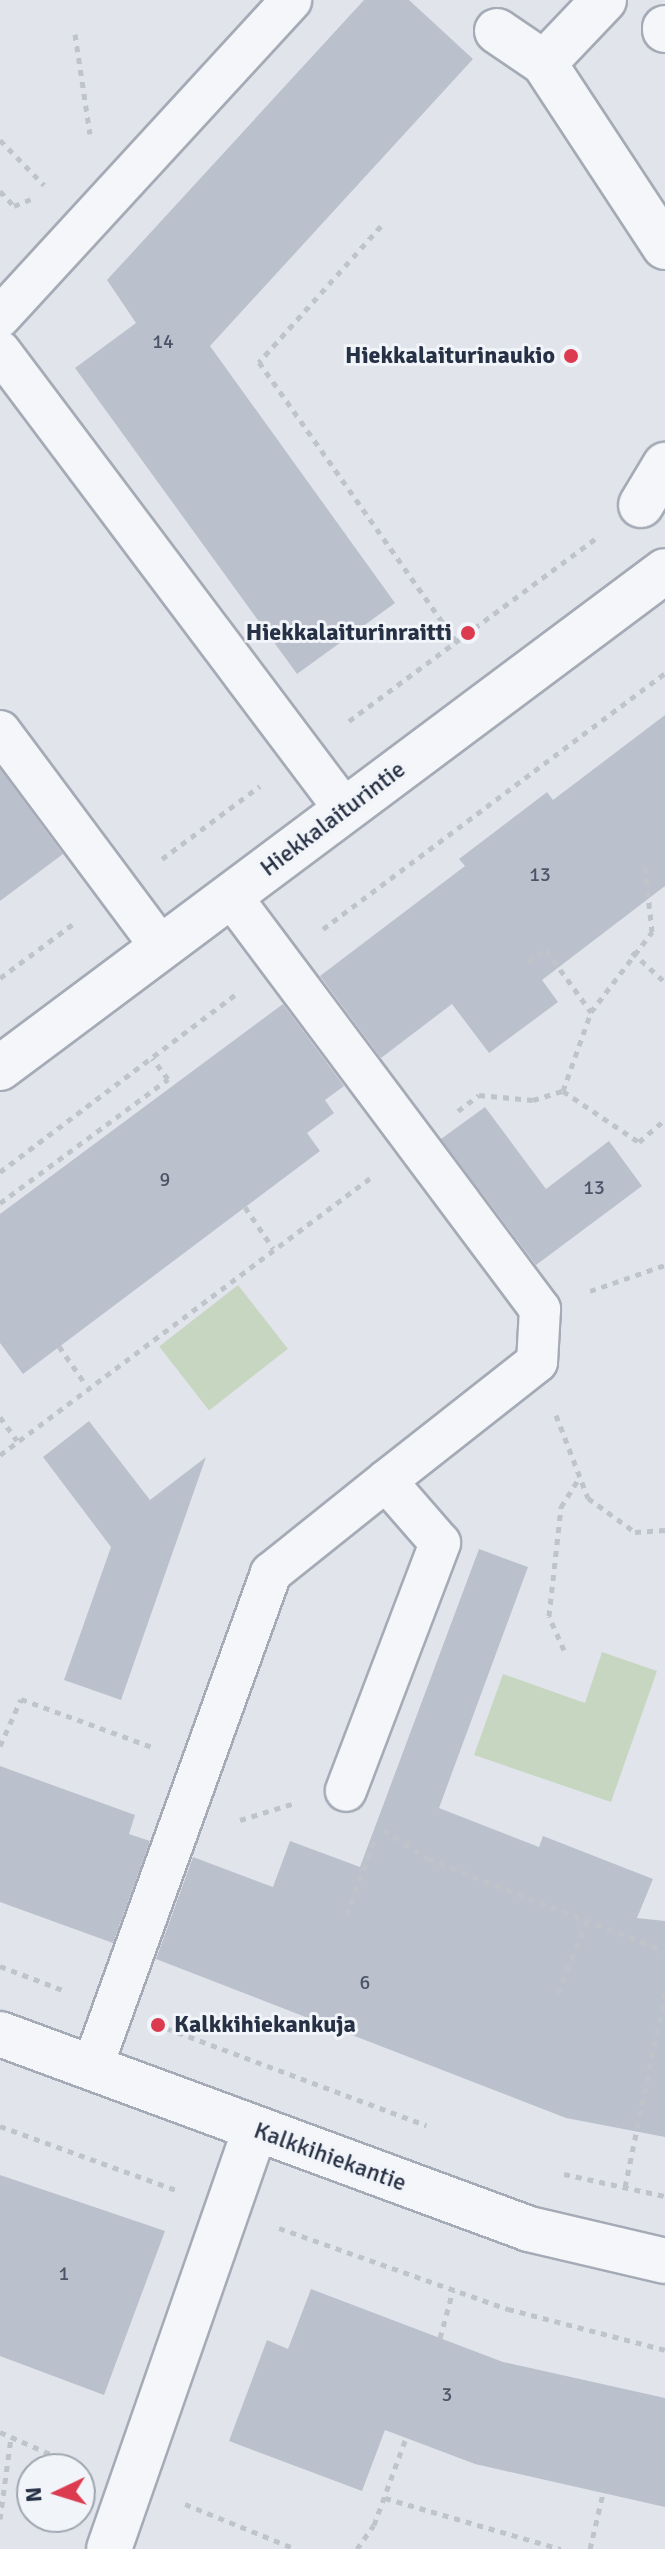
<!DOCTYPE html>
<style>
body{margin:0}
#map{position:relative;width:665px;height:2549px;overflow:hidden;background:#e1e5eb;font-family:Signika,sans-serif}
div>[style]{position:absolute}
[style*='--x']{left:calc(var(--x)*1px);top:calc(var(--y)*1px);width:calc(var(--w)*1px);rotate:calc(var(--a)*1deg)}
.green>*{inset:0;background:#c6d6c1;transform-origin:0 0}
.building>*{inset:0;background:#bac1cc}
.path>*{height:5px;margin-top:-2.5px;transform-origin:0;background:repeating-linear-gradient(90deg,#bfc3ca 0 6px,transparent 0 12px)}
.roads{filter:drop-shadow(2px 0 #a5abb6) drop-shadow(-2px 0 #a5abb6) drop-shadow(0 2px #a5abb6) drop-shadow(0 -2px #a5abb6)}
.lane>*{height:40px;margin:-20px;padding:0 20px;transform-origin:20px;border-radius:20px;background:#f4f6f9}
.street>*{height:44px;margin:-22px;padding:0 22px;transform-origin:22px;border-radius:22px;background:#f4f6f9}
.dots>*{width:22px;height:22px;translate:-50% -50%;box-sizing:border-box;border:4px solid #f1f4f8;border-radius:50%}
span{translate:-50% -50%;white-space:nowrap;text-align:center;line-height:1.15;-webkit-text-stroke:6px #f1f4f8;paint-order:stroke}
.number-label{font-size:20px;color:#4c5567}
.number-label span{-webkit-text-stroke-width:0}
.poi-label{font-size:24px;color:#273145;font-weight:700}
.right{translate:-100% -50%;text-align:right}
.left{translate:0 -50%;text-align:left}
.street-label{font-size:24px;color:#273145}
.north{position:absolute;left:16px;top:2453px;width:80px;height:80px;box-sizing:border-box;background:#f1f4f8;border:2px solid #a0a6b0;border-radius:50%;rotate:266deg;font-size:22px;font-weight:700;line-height:32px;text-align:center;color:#273145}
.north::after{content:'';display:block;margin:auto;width:28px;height:36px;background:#dc3a4f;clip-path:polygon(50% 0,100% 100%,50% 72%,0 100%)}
</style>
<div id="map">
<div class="green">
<div style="left:238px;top:1285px;width:81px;height:100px;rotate:52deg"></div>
<div style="clip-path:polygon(602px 1652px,657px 1671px,611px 1802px,474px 1755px,503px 1674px,585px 1703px)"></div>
</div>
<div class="building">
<div style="clip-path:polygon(364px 0,409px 0,473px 59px,210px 346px,395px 603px,297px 674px,75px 368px,136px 323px,107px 280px)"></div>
<div style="clip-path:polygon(665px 715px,665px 886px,542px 980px,558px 1002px,489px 1053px,452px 1004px,381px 1058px,320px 976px,465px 866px,459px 859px,547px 792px,553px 800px)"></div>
<div style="clip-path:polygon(0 769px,63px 854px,0 901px)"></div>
<div style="clip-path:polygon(283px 1004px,344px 1086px,325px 1100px,334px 1113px,307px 1133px,320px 1151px,23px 1374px,0 1343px,0 1214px)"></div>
<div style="clip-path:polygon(485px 1107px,546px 1189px,609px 1141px,642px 1186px,536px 1265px,441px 1139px)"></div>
<div style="clip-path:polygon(89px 1421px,150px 1500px,206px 1457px,121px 1700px,64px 1680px,111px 1547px,43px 1457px)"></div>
<div style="clip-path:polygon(479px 1549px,528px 1567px,439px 1808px,539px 1847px,543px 1836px,653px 1879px,637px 1918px,665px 1921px,665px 2137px,566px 2118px,156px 1959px,193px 1857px,273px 1887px,290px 1841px,360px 1867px)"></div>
<div style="clip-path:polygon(0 1766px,135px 1815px,129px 1834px,150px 1841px,113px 1943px,0 1902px)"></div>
<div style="clip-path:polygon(0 2175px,165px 2231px,104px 2395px,0 2356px)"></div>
<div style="clip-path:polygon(311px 2289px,503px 2362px,665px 2398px,665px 2507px,475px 2464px,385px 2430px,362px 2491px,229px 2441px,267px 2340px,288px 2349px)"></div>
</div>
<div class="path">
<div style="--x:75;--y:34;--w:101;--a:81.5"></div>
<div style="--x:0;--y:140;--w:63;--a:45.6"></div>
<div style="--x:0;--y:191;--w:21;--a:47"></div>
<div style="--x:14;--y:206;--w:18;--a:-22"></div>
<div style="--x:381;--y:226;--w:183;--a:131.9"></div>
<div style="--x:259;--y:362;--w:342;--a:54.8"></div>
<div style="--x:349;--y:721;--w:306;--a:-36.5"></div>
<div style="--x:162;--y:859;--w:122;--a:-36.7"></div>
<div style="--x:323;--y:929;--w:427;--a:-36.8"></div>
<div style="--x:632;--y:952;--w:45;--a:42.3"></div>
<div style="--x:528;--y:962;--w:22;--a:-34"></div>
<div style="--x:546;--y:950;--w:77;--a:54"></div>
<div style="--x:0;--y:978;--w:91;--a:-36.5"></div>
<div style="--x:563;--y:1091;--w:84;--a:-70.5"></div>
<div style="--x:591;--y:1012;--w:101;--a:-52.7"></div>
<div style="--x:652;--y:932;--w:67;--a:-96"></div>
<div style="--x:458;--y:1111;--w:26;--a:-37"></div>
<div style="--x:479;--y:1095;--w:54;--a:5.3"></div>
<div style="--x:533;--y:1100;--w:31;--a:-17"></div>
<div style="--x:563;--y:1091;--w:92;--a:33.9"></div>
<div style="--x:639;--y:1142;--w:35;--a:-41"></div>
<div style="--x:0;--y:1172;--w:294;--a:-37"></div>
<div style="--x:0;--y:1203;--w:209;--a:-36.4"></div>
<div style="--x:168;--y:1079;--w:26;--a:-127"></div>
<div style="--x:245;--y:1207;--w:50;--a:55.7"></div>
<div style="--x:590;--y:1291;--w:79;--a:-19.1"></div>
<div style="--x:59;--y:1346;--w:47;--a:55.3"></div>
<div style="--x:556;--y:1415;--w:89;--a:68.9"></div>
<div style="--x:588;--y:1498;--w:58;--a:35.9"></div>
<div style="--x:635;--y:1532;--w:30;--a:-4"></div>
<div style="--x:0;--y:1417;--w:29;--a:54"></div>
<div style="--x:0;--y:1455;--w:467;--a:-36.8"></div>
<div style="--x:564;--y:1650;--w:37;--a:-114"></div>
<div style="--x:549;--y:1616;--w:110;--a:-83.7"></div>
<div style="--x:561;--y:1507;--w:32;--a:-58"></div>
<div style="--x:0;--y:1746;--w:51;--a:-65.9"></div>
<div style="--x:21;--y:1699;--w:140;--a:20.1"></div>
<div style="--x:240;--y:1820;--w:58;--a:-17.2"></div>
<div style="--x:384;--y:1830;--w:53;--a:33.4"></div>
<div style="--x:428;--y:1859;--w:254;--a:21.2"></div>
<div style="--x:347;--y:1915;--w:80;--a:-70.2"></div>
<div style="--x:0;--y:1966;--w:67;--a:20.9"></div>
<div style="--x:558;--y:1993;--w:79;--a:-68.3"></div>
<div style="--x:166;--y:2028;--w:278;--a:20.5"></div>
<div style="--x:0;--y:2126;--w:187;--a:20"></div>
<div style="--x:564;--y:2174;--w:103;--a:12.3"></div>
<div style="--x:625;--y:2187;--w:198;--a:-78.3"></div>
<div style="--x:279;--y:2228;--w:243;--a:19.5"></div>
<div style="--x:508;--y:2309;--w:162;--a:14.6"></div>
<div style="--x:440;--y:2338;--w:50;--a:-74.8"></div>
<div style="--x:0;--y:2432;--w:70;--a:23.6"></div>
<div style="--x:64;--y:2460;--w:9;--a:77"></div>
<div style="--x:385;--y:2498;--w:183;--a:16.2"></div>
<div style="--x:185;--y:2504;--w:120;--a:22.1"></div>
<div style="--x:0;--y:2519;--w:82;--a:-82.3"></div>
<div style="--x:357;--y:2549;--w:29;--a:-55"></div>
<div style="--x:374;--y:2525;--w:93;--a:-69.8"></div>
<div style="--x:590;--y:2549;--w:57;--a:-76.9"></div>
</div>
<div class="roads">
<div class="lane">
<div style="--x:0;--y:317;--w:430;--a:-47.4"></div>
<div style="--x:0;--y:351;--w:574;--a:53.07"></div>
<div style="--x:0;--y:731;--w:269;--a:53.3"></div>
<div style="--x:231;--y:896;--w:516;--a:53.2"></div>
<div style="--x:540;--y:1309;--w:53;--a:93.2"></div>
<div style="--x:537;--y:1362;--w:192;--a:141.8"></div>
<div style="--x:386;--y:1481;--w:82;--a:48.9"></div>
<div style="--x:440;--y:1543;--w:265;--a:110.8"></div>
<div style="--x:92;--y:2068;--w:526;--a:-70.12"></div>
<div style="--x:271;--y:1573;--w:147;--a:-38.7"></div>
</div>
<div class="street">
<div style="--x:604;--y:0;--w:87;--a:133.6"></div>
<div style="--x:544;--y:63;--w:220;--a:56.7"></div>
<div style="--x:665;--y:28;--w:2;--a:90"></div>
<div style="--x:497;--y:31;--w:57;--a:34.2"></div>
<div style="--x:641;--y:505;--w:47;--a:-59"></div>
<div style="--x:0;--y:1068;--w:830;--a:-36.77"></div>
<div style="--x:0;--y:2034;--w:564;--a:20.23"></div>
<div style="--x:529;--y:2229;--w:140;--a:13.2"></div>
<div style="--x:109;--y:2549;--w:445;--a:-70.8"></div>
</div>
</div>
<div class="dots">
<div style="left:571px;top:356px;background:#dc3a4f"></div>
<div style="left:468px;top:633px;background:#dc3a4f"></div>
<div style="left:158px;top:2025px;background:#dc3a4f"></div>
</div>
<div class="number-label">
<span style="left:163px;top:341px">14</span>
<span style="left:540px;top:874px">13</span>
<span style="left:165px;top:1179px">9</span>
<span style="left:594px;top:1187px">13</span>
<span style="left:365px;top:1982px">6</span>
<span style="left:64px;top:2273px">1</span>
<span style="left:447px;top:2394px">3</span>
</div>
<div class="poi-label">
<span class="right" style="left:555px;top:356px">Hiekkalaiturinaukio</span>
<span class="right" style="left:452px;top:633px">Hiekkalaiturinraitti</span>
<span class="left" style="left:174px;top:2025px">Kalkkihiekankuja</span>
</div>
<div class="street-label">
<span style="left:333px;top:819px;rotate:-37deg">Hiekkalaiturintie</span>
<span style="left:330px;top:2157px;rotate:20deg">Kalkkihiekantie</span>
</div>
<div class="north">N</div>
</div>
